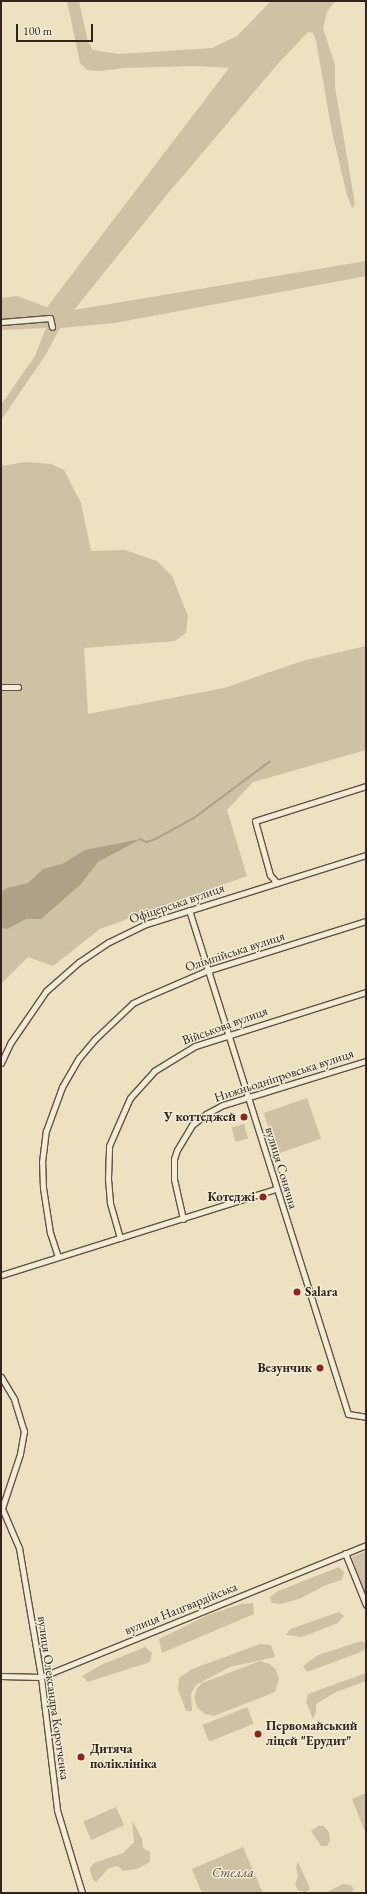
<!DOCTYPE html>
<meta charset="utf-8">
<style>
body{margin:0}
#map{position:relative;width:367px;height:1894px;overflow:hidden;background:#ede2c0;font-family:"EB Garamond",serif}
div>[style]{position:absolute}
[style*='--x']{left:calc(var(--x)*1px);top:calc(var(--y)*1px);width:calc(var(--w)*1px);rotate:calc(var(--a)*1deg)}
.green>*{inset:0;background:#cdc2a4;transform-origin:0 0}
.water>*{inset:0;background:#aea188}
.stream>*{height:1.5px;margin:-0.75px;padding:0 0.75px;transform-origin:0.75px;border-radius:0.75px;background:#aea188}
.roads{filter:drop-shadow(1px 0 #625345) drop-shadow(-1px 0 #625345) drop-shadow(0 1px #625345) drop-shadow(0 -1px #625345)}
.minor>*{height:5px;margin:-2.5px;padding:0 2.5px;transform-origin:2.5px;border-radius:2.5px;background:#f3ecd6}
.dots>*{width:11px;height:11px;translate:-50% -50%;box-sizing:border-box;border:2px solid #f3ecd6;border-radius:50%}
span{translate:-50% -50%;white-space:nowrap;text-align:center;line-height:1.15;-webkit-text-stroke:3px #f3ecd6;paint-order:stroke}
.street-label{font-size:13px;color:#33231c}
.poi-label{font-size:13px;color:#33231c;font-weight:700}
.right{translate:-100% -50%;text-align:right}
.left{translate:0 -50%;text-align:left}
.park-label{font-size:13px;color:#5a4b3e;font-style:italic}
.frame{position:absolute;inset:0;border:2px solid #33231c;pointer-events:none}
.scale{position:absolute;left:16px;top:24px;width:77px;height:18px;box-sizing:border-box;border:2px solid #33231c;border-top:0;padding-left:5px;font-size:12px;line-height:14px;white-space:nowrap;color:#33231c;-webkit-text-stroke:3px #f3ecd6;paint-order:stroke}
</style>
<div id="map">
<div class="green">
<div style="clip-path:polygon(67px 1px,79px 1px,88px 42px,93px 50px,119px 54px,212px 48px,237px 36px,271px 1px,335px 1px,327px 12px,323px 28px,335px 65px,335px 87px,355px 204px,352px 208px,347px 195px,332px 132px,316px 41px,313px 33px,308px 32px,276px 66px,165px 197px,74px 310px,366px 261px,366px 276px,115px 323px,60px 328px,45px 356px,1px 420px,1px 405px,35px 356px,46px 328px,1px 330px,1px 298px,17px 296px,47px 307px,229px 68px,197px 66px,125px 68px,100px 71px,87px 70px,80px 63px)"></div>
<div style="clip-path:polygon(25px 462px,51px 464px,64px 470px,81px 503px,91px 551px,125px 550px,157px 561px,172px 576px,188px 616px,186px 633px,175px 641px,84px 648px,88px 714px,224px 688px,302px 661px,366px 646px,366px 750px,253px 782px,227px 810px,247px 876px,100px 929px,53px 966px,28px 957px,1px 984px,1px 466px)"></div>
<div style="left:307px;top:1098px;width:43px;height:46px;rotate:71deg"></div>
<div style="left:244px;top:1124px;width:15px;height:13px;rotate:74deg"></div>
<div style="clip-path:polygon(366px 1551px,366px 1599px,352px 1557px)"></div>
<div style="clip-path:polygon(339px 1567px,344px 1572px,342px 1580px,326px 1585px,299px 1599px,280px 1604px,272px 1603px,270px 1597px,278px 1591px)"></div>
<div style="clip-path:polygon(253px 1603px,254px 1614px,162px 1653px,159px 1639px,208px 1615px,241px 1604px)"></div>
<div style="clip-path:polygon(339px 1612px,344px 1616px,338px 1623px,302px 1637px,286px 1635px,290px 1629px)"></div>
<div style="clip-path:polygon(361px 1641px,366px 1643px,366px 1649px,358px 1653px,307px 1672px,303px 1666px,318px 1655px)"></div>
<div style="clip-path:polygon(260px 1644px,271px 1645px,275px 1657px,230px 1667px,196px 1685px,191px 1694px,192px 1711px,186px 1711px,178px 1689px,179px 1678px,192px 1669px)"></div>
<div style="clip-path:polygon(145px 1647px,152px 1653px,150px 1662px,88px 1682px,82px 1676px,101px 1665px)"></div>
<div style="clip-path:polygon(260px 1661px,270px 1664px,276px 1670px,279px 1679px,275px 1692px,214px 1716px,205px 1714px,197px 1707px,194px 1697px,197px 1688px,202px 1683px)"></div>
<div style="clip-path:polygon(366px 1673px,366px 1681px,336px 1692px,316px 1704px,316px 1712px,313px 1719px,306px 1702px,308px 1694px)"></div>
<div style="left:247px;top:1707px;width:18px;height:48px;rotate:68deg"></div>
<div style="clip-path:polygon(366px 1793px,366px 1834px,352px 1799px)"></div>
<div style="left:116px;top:1807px;width:20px;height:36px;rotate:66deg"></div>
<div style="clip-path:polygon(132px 1820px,142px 1839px,143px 1848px,150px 1852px,150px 1862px,137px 1869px,123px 1871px,118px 1866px,109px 1868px,96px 1882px,92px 1878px,90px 1868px,94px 1863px,123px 1853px,134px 1842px)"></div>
<div style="clip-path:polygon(318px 1826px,324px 1826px,329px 1832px,330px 1841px,327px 1846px,321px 1846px,311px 1831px)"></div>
<div style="clip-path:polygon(243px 1847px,263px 1893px,202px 1893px,192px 1869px)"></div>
<div style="clip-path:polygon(298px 1862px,309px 1886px,310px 1890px,305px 1892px,298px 1890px,295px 1884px,298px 1876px,296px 1867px)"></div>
<div style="clip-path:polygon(343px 1884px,351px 1885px,354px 1889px,351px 1893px,325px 1893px)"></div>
</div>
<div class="water">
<div style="clip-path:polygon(141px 839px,98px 862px,81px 884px,41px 919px,26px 919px,7px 929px,1px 927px,1px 892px,7px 888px,28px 883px,43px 869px,62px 864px,85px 850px)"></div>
</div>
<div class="stream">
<div style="--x:140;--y:839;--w:8;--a:23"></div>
<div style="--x:147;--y:842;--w:9;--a:-18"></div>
<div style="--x:156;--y:839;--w:43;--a:-28.9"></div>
<div style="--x:194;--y:818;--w:94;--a:-36.7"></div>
</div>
<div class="roads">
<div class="minor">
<div style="--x:1;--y:322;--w:49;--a:-4.7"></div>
<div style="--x:50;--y:318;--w:9;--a:77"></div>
<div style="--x:1;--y:687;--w:17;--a:0"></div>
<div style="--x:277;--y:883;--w:11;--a:-131"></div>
<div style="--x:270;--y:875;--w:56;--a:-105.5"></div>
<div style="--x:255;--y:821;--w:116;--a:-17.5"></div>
<div style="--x:189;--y:910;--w:528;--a:72.49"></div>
<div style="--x:348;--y:1414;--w:18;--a:9"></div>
<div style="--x:1;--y:1063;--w:23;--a:-65"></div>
<div style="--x:11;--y:1042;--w:62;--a:-55.5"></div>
<div style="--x:46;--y:991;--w:44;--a:-41.3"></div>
<div style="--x:79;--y:962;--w:36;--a:-34"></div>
<div style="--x:109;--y:942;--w:41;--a:-25.9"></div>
<div style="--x:146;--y:924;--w:231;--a:-17.4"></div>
<div style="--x:183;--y:1219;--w:41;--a:-102.7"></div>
<div style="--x:174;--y:1179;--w:20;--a:-90"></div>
<div style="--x:174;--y:1159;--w:9;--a:-72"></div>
<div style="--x:177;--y:1150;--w:29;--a:-59"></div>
<div style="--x:192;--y:1125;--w:18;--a:-38"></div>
<div style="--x:206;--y:1114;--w:19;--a:-28"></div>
<div style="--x:223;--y:1105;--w:150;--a:-17.1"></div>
<div style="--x:120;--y:1238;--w:37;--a:-106"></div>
<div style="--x:110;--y:1202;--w:24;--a:-95"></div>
<div style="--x:108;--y:1178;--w:32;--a:-88"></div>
<div style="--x:109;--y:1146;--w:52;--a:-66.4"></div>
<div style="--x:130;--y:1098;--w:36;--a:-48"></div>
<div style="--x:154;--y:1071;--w:48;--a:-31.4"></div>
<div style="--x:195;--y:1046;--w:179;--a:-17.5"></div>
<div style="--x:58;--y:1257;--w:25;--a:-108"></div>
<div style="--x:50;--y:1233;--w:46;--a:-98.8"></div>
<div style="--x:43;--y:1188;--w:26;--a:-92"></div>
<div style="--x:42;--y:1162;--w:31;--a:-83"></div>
<div style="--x:46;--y:1131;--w:47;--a:-70"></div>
<div style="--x:62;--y:1087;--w:34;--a:-60"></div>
<div style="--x:79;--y:1058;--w:25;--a:-50"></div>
<div style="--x:95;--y:1039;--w:52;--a:-43.5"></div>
<div style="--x:133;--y:1003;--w:17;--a:-25"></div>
<div style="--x:148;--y:996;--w:63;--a:-23.3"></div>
<div style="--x:206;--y:971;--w:168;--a:-17.4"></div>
<div style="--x:1;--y:1275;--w:288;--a:-17.4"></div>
<div style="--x:1;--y:1377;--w:26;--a:59"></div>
<div style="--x:14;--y:1399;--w:34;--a:73"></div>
<div style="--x:24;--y:1431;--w:23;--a:100"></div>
<div style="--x:20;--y:1454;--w:57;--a:108.4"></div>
<div style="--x:1;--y:1506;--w:46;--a:66.8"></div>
<div style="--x:19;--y:1548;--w:131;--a:80.3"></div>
<div style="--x:41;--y:1677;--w:134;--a:83.1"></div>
<div style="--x:57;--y:1810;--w:87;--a:73.2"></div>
<div style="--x:345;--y:1553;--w:56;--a:68"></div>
<div style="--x:1;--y:1676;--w:40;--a:1.4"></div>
<div style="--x:41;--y:1677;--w:351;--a:-22.1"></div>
</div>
</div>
<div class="dots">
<div style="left:244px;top:1117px;background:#8f2418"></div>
<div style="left:263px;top:1197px;background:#8f2418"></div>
<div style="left:297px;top:1292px;background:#8f2418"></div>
<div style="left:320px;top:1368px;background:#8f2418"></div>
<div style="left:258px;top:1734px;background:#8f2418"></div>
<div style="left:81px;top:1757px;background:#8f2418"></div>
</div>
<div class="street-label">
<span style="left:177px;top:904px;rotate:-19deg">Офіцерська вулиця</span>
<span style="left:235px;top:952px;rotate:-18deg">Олімпійська вулиця</span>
<span style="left:225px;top:1026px;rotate:-20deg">Військова вулиця</span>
<span style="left:284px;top:1076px;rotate:-18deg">Нижньодніпровська вулиця</span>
<span style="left:281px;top:1168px;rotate:73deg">вулиця Сонячна</span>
<span style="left:181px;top:1609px;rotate:-22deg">вулиця Нацгвардійська</span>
<span style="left:53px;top:1698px;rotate:82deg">вулиця Олександра Коротченка</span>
</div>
<div class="poi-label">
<span class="right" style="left:236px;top:1117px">У коттеджей</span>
<span class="right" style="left:255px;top:1197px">Котеджі</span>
<span class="left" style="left:305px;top:1292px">Salara</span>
<span class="right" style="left:312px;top:1368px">Везунчик</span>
<span class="left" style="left:266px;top:1734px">Первомайський<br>ліцей "Ерудит"</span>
<span class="left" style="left:90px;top:1757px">Дитяча<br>поліклініка</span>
</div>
<div class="park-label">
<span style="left:233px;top:1873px">Стелла</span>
</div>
<div class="frame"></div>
<div class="scale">100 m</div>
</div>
